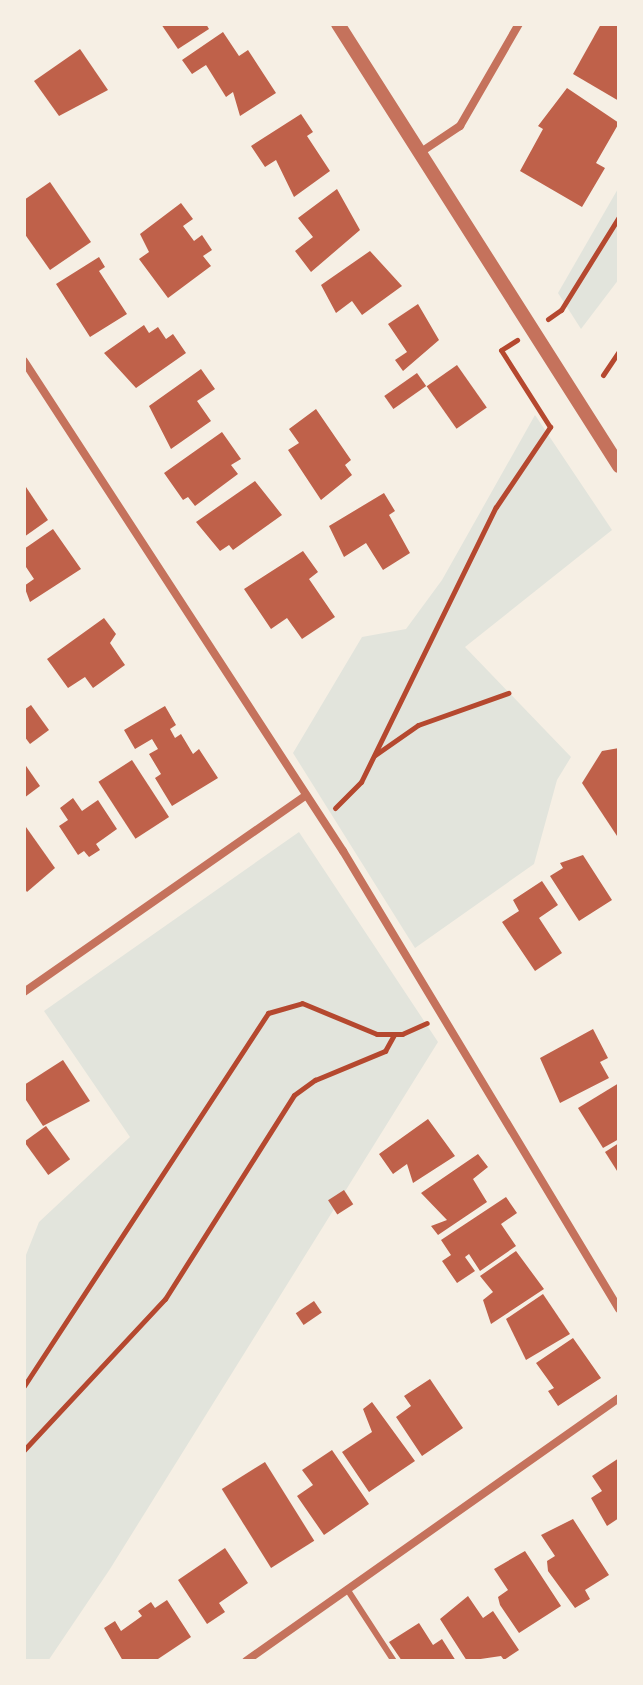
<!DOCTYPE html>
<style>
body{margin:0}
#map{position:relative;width:643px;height:1685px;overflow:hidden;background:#f6efe4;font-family:Montserrat,sans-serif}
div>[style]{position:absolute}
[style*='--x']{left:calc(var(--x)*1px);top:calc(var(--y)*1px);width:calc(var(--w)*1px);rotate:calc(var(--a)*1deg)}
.green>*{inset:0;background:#e2e4dc}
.building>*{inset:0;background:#bf614a;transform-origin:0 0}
.path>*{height:5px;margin:-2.5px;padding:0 2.5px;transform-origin:2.5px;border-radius:2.5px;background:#b5482f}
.service>*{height:6px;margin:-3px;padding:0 3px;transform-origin:3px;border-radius:3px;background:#c5725c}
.minor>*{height:8px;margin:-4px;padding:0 4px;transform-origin:4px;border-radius:4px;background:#c5725c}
.tertiary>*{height:14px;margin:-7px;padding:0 7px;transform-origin:7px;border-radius:7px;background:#c5725c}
span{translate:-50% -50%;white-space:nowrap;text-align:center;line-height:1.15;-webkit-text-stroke:6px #f6efe4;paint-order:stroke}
.frame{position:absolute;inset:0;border:26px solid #f6efe4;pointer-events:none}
</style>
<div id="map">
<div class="green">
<div style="clip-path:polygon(619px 187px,619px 279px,581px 329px,558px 293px)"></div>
<div style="clip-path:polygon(535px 415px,612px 530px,465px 647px,571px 757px,557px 780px,534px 864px,415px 948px,293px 753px,362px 637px,406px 629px,442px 580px)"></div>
<div style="clip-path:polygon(299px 832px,438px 1042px,110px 1569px,48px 1661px,24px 1661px,24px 1260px,39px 1222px,130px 1137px,44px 1011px)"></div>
</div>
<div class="building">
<div style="clip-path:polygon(161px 24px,206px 24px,209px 29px,178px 49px)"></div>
<div style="clip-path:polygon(601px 24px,619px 24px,619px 101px,573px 74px)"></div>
<div style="clip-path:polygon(223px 32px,239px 56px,248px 50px,276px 93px,240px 116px,233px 92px,226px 97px,206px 65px,192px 74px,182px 60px)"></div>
<div style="clip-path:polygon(80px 49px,108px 90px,59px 116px,34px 81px)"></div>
<div style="clip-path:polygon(567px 88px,619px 123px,596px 163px,605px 168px,582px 207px,520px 171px,543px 129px,538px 126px)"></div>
<div style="clip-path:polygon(301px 114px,313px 132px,307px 136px,330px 171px,294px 197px,276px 160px,265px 167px,251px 146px)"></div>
<div style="clip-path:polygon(50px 182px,91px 242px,50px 270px,24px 233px,24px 200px)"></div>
<div style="clip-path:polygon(337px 189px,360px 230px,311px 272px,295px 251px,313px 237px,298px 218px)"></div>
<div style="clip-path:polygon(181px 203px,193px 219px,183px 226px,194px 241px,202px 235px,212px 250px,203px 256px,211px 266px,168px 298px,139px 259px,149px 252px,140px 234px)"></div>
<div style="clip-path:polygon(370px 251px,402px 286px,362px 315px,352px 301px,336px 313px,321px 285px)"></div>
<div style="clip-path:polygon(99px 257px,105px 267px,99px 271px,127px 314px,90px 337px,56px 284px)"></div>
<div style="clip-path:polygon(418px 304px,439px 340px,403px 371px,395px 360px,407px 352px,388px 324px)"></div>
<div style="clip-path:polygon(144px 325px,149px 333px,158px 327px,166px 339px,173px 334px,186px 353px,136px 388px,104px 353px)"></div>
<div style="left:457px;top:365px;width:52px;height:37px;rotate:55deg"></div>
<div style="clip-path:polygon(201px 369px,215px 389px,197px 401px,211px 421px,171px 449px,149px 406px)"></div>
<div style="left:417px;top:373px;width:16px;height:40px;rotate:55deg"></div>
<div style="clip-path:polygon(316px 409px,351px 460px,345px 465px,352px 475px,321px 500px,288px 450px,299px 443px,289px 429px)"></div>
<div style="clip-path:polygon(222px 432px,241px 459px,231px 465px,238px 474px,195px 506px,188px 497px,183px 500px,164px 473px)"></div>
<div style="clip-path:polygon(255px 481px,282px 515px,233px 550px,229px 545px,220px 551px,196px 522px)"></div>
<div style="clip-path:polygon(24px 484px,48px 520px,24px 537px)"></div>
<div style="clip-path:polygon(384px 493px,395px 511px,389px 515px,410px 553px,383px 570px,366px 543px,344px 557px,329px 526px)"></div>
<div style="clip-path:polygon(53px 529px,81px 569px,30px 602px,24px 586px,34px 579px,24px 564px,24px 549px)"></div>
<div style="clip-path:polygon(303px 551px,318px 572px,309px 579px,335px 617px,302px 639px,287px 618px,271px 629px,244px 589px)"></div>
<div style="clip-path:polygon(104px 618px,116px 634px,110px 643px,125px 665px,93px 688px,85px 677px,68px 688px,47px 659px)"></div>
<div style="clip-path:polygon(31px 705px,49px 730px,30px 744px,24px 736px,24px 710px)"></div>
<div style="clip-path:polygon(165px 706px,176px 725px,170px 729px,175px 738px,181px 734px,193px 754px,199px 749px,218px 778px,172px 806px,155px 778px,161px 774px,149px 754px,158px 749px,152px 739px,135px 749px,124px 730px)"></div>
<div style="clip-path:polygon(619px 748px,619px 839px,582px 783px,602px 751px)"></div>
<div style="left:132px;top:760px;width:68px;height:40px;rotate:57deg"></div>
<div style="clip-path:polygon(24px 763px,40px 786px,24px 798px)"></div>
<div style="clip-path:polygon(73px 798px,82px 811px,98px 800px,117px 829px,96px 844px,100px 850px,89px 857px,84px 851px,78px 855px,59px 826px,68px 820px,60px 808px)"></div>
<div style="clip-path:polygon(26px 827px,55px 868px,27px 892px,24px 888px)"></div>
<div style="clip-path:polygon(583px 855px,612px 900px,579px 921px,550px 876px,563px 868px,560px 863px)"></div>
<div style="clip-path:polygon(542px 881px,558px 905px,539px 918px,562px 953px,535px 971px,502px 922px,519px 911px,513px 900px)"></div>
<div style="clip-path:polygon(593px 1029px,608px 1058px,600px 1062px,609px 1078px,560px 1103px,540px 1058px)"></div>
<div style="clip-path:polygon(63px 1060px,90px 1101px,43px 1126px,24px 1097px,24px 1085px)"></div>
<div style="clip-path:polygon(619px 1083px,619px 1139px,603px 1148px,578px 1108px)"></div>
<div style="clip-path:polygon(428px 1119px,455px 1156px,413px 1183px,407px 1164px,393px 1174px,379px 1154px)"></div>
<div style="left:46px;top:1126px;width:41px;height:27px;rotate:54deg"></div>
<div style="clip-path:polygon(619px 1143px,619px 1174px,605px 1152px)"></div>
<div style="clip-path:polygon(478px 1154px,488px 1167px,473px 1179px,487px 1202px,438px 1235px,431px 1226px,447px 1220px,421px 1193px)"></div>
<div style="left:344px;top:1190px;width:17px;height:19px;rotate:57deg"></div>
<div style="clip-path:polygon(506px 1197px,517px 1213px,501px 1224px,516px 1246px,480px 1271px,469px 1254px,465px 1257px,475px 1271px,457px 1283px,442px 1261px,451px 1255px,441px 1240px)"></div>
<div style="clip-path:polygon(516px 1251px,544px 1289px,491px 1324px,483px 1300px,493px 1292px,480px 1276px)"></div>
<div style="clip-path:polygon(543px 1294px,570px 1334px,526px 1360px,506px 1319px)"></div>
<div style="left:314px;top:1301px;width:14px;height:22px;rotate:56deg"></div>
<div style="clip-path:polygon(573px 1338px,601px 1378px,558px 1406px,548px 1391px,554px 1388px,536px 1363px)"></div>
<div style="clip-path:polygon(430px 1379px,463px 1428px,422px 1456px,396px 1417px,411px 1406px,404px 1396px)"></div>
<div style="clip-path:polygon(372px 1402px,415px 1461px,369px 1492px,342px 1452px,372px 1432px,363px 1409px)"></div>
<div style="clip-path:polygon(332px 1450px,369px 1504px,324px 1535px,297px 1496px,313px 1485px,302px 1470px)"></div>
<div style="clip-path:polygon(619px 1458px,619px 1518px,607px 1526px,591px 1498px,602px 1491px,592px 1476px)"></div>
<div style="left:265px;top:1462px;width:93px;height:51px;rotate:58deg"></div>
<div style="clip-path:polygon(573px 1519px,609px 1575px,585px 1590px,590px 1599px,575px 1608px,548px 1571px,547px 1561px,555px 1556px,541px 1535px)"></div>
<div style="clip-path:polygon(225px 1548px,248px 1583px,219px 1603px,225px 1612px,207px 1624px,178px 1580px)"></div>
<div style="clip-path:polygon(525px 1551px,561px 1606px,519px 1633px,500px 1605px,498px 1597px,508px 1590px,494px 1569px)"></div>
<div style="clip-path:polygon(468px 1596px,483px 1618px,493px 1611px,519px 1650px,504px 1660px,501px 1656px,467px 1661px,440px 1619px)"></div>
<div style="clip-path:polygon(167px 1600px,191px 1637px,155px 1661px,123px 1661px,104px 1628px,115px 1621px,121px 1631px,142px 1616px,138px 1611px,151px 1602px,155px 1608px)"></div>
<div style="clip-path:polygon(419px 1623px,433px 1645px,442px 1639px,456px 1661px,402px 1661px,389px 1642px)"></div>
</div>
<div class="path">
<div style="--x:548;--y:319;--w:16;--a:-35"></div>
<div style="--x:561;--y:310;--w:110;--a:-58.1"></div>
<div style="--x:603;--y:375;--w:29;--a:-56"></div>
<div style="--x:375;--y:755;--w:52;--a:-34.9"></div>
<div style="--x:418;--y:725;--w:96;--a:-19.6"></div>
<div style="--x:335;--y:808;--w:37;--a:-45"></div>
<div style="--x:361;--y:782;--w:306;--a:-63.9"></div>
<div style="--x:496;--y:507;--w:97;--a:-56"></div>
<div style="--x:550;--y:427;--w:91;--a:-122.5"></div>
<div style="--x:501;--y:350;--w:19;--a:-32"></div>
<div style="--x:24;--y:1386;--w:446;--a:-56.8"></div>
<div style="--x:268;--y:1013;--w:35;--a:-16"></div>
<div style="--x:302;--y:1003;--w:81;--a:22.5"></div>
<div style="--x:377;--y:1034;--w:25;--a:0"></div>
<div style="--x:402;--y:1034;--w:27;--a:-24"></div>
<div style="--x:24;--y:1450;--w:207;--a:-47"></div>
<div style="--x:165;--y:1299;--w:241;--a:-57.7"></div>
<div style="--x:294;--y:1095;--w:26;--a:-36"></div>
<div style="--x:315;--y:1080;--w:76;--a:-22.5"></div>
<div style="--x:385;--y:1051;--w:18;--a:-61"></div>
</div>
<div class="service">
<div style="--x:347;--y:1589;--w:86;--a:56.9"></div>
</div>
<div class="minor">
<div style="--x:421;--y:152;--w:47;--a:-33.7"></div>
<div style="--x:460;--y:126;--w:118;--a:-60"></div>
<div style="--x:24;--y:361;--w:585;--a:56.94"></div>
<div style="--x:343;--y:851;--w:535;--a:58.93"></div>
<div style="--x:24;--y:992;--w:344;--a:-34.9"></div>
<div style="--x:246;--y:1661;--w:456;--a:-35.2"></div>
</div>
<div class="tertiary">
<div style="--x:338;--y:24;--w:524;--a:57.55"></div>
</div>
<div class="frame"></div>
</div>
